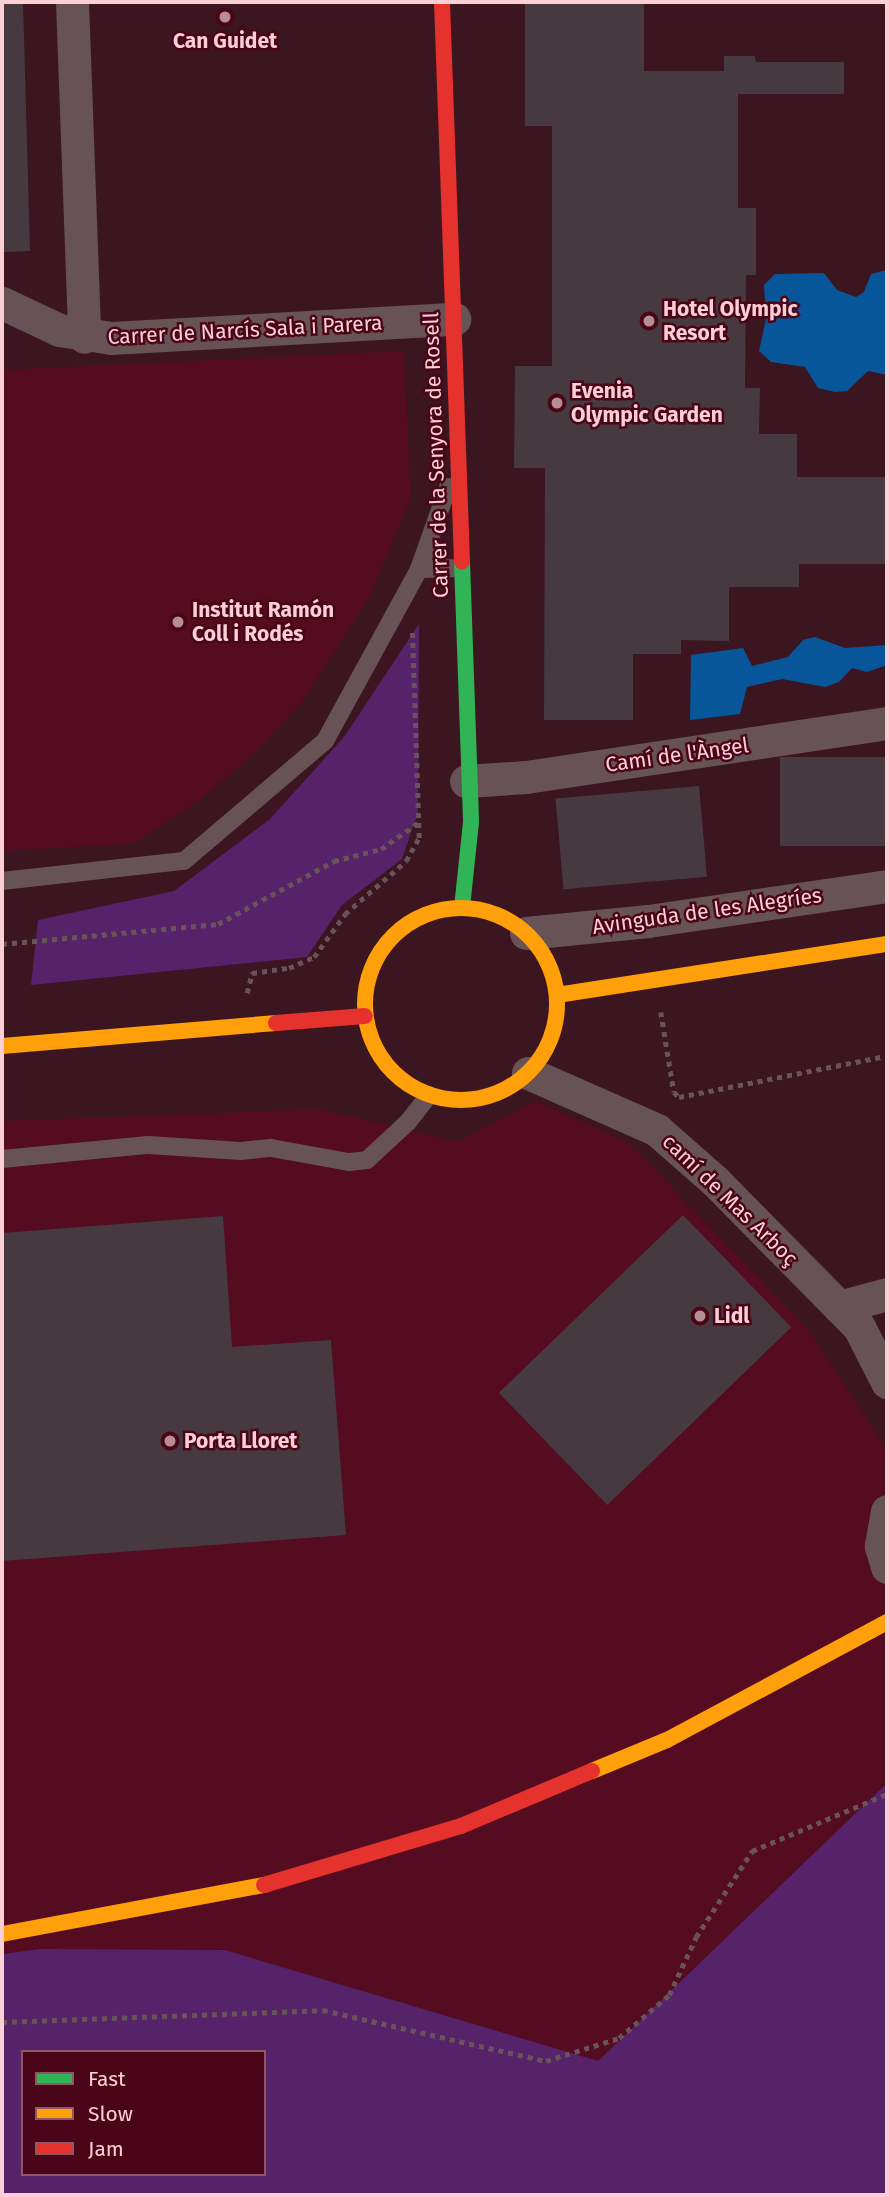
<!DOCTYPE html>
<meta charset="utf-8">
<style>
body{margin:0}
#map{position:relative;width:889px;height:2197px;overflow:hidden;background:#3b1520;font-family:"Fira Sans",sans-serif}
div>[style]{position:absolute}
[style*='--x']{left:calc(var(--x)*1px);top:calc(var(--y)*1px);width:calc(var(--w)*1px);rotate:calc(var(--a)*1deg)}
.built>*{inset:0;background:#550b20}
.green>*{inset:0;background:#56226a}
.water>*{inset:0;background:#07569a}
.building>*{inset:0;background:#463a40;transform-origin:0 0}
.path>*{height:4.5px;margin-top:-2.25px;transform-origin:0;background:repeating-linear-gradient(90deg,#685458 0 5px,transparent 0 10px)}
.lane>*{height:18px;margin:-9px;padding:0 9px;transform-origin:9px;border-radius:9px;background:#675256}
.street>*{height:33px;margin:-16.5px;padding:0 16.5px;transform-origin:16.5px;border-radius:16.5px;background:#675256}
.fast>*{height:16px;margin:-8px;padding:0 8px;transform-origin:8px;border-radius:8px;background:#30b455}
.slow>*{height:16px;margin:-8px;padding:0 8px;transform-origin:8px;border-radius:8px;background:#ff9f0a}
.slow>.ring{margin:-8px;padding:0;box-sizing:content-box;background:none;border:16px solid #ff9f0a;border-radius:50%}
.jam>*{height:16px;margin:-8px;padding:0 8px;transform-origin:8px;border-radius:8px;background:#e5322d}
.dots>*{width:19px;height:19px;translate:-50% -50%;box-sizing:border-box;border:4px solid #4b0519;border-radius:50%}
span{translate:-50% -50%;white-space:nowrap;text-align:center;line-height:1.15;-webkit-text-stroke:5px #4b0519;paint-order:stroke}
.poi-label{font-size:21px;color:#fbcfd4;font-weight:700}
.left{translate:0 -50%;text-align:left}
.street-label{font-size:21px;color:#fbcfd4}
.frame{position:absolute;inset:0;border:4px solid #fbcfd4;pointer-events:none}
.legend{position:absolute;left:21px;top:2050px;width:245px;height:126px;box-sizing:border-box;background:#4b0519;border:2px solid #915664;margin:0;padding:9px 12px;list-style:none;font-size:21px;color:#fbcfd4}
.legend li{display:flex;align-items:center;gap:14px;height:35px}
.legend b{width:35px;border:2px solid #915664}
</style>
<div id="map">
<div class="built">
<div style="clip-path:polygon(404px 351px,411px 498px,369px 598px,304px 699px,259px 749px,202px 798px,135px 843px,2px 851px,2px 370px)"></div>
<div style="clip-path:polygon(537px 1101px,630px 1144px,810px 1332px,887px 1449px,887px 1783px,598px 2061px,225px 1950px,40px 1949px,2px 1954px,2px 1121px,320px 1109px,457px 1142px)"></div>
</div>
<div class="green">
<div style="clip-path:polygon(419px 624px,418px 812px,402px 859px,342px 905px,307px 957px,31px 985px,38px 920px,174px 891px,270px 819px,344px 737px)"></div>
<div style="clip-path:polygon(evenodd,887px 1783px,887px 2195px,2px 2195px,2px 1954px,40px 1949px,225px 1950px,598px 2061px,887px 1783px,23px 2052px,264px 2052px,264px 2174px,23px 2174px,23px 2052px)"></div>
</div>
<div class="water">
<div style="clip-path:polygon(887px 270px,887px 375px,868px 371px,847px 391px,835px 392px,818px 388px,805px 367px,771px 362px,759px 351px,766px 319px,764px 285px,775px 274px,824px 273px,837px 290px,856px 297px,864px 292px,871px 274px)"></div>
<div style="clip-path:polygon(887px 602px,887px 665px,867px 672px,852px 668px,839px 682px,825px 687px,782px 679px,747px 687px,740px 714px,690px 720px,691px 655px,743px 648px,752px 666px,788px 657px,803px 640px,815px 637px,845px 648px,887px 645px)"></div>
</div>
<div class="building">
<div style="clip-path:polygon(23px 2px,30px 251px,2px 252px,2px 3px)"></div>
<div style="clip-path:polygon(525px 2px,644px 2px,644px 71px,724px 71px,724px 56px,755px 56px,756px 62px,844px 62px,844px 94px,738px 94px,738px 208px,756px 208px,756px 275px,746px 275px,745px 388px,760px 388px,759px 434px,797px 434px,797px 477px,887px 477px,887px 564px,799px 564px,799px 587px,729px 587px,729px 641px,681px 640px,681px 654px,633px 654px,633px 720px,544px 720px,545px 468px,514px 468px,515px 366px,552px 366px,552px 126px,525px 126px)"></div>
<div style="left:887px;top:757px;width:89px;height:107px;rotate:90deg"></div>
<div style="left:699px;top:786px;width:91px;height:144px;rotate:85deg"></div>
<div style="left:683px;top:1215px;width:156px;height:256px;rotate:46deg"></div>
<div style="clip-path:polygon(223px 1216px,232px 1347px,331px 1340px,346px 1535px,2px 1561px,2px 1233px)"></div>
</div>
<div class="path">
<div style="--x:2;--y:944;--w:217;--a:-5.3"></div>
<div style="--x:218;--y:924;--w:132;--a:-28.5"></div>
<div style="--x:334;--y:861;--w:49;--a:-14.3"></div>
<div style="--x:381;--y:849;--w:47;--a:-35.4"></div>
<div style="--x:247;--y:993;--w:21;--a:-76"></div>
<div style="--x:252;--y:973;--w:37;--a:-8"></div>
<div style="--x:289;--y:968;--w:27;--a:-24"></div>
<div style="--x:314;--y:957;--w:53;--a:-54.2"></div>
<div style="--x:345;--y:914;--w:81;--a:-41"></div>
<div style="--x:406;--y:861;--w:26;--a:-61"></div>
<div style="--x:419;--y:838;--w:206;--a:-91.9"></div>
<div style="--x:661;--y:1012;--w:81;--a:80.8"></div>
<div style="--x:674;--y:1092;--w:7;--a:45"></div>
<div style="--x:679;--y:1097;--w:212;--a:-11.2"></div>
<div style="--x:2;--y:2022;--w:321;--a:-2.1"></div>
<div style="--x:323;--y:2010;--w:229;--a:12.9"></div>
<div style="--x:546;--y:2061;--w:77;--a:-17.5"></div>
<div style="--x:619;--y:2038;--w:66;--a:-40.7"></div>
<div style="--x:669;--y:1995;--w:64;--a:-65"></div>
<div style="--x:696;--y:1937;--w:103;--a:-56.9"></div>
<div style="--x:752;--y:1851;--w:147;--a:-22.9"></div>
</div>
<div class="lane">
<div style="--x:419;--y:569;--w:42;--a:-1.4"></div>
<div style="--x:2;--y:881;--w:183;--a:-6.3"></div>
<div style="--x:184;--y:861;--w:185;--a:-40.4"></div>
<div style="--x:325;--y:741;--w:196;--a:-61.3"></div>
<div style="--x:419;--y:569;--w:87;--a:-70.5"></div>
<div style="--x:2;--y:1159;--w:147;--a:-5.5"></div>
<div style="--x:148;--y:1145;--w:93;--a:3.7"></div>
<div style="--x:241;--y:1151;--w:30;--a:-6"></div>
<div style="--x:271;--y:1148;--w:79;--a:10.2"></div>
<div style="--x:349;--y:1162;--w:18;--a:-6"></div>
<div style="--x:367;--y:1160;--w:56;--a:-42.8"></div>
<div style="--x:408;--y:1122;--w:34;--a:-52"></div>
</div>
<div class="street">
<div style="--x:72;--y:2;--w:335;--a:87.9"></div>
<div style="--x:2;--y:303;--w:63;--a:25.3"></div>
<div style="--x:59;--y:330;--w:53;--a:8.7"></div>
<div style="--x:111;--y:338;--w:344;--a:-3.2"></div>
<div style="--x:466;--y:781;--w:60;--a:-3.8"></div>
<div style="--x:526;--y:777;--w:365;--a:-8.5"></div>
<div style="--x:526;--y:933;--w:123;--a:-5.6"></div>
<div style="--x:648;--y:921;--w:242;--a:-8.3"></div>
<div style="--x:528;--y:1073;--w:141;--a:23.8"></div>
<div style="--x:657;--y:1130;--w:77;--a:41.3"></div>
<div style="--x:715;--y:1181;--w:205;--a:45.4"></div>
<div style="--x:859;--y:1327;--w:62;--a:63"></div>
<div style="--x:839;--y:1307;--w:50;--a:-15.2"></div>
<div style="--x:887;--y:1511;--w:36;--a:100"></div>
<div style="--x:881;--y:1546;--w:22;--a:74"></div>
</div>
<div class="fast">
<div style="--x:462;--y:562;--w:260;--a:88"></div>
<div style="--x:471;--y:822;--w:85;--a:96"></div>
</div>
<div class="slow">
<div class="ring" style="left:365px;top:908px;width:176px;height:176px"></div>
<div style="--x:557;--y:995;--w:334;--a:-8.8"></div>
<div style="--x:2;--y:1046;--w:275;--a:-4.8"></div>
<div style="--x:592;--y:1771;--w:81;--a:-22.5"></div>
<div style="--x:667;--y:1740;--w:250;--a:-28.2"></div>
<div style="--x:2;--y:1934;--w:267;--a:-10.6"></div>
</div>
<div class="jam">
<div style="--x:442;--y:2;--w:560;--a:87.95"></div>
<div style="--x:276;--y:1023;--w:89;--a:-4.5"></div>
<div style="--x:264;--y:1885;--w:206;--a:-16.7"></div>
<div style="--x:461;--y:1826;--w:142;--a:-22.8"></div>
</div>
<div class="dots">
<div style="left:225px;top:17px;background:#b88e95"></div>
<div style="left:649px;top:321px;background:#b88e95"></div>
<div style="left:557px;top:403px;background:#b88e95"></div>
<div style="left:178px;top:622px;background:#b88e95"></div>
<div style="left:700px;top:1316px;background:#b88e95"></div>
<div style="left:170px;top:1441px;background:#b88e95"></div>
</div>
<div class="poi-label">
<span style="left:225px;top:41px">Can Guidet</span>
<span class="left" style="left:663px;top:321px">Hotel Olympic<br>Resort</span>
<span class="left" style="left:571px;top:403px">Evenia<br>Olympic Garden</span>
<span class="left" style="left:192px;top:622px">Institut Ramón<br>Coll i Rodés</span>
<span class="left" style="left:714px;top:1316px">Lidl</span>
<span class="left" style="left:184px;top:1441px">Porta Lloret</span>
</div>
<div class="street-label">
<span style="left:245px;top:330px;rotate:-3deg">Carrer de Narcís Sala i Parera</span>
<span style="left:436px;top:455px;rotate:-92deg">Carrer de la Senyora de Rosell</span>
<span style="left:677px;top:755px;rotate:-8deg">Camí de l'Àngel</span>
<span style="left:707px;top:911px;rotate:-8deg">Avinguda de les Alegríes</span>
<span style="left:730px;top:1200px;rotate:44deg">camí de Mas Arboç</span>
</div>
<div class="frame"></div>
<ul class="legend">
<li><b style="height:9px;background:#30b455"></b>Fast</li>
<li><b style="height:9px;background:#ff9f0a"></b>Slow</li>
<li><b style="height:9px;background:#e5322d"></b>Jam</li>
</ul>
</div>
